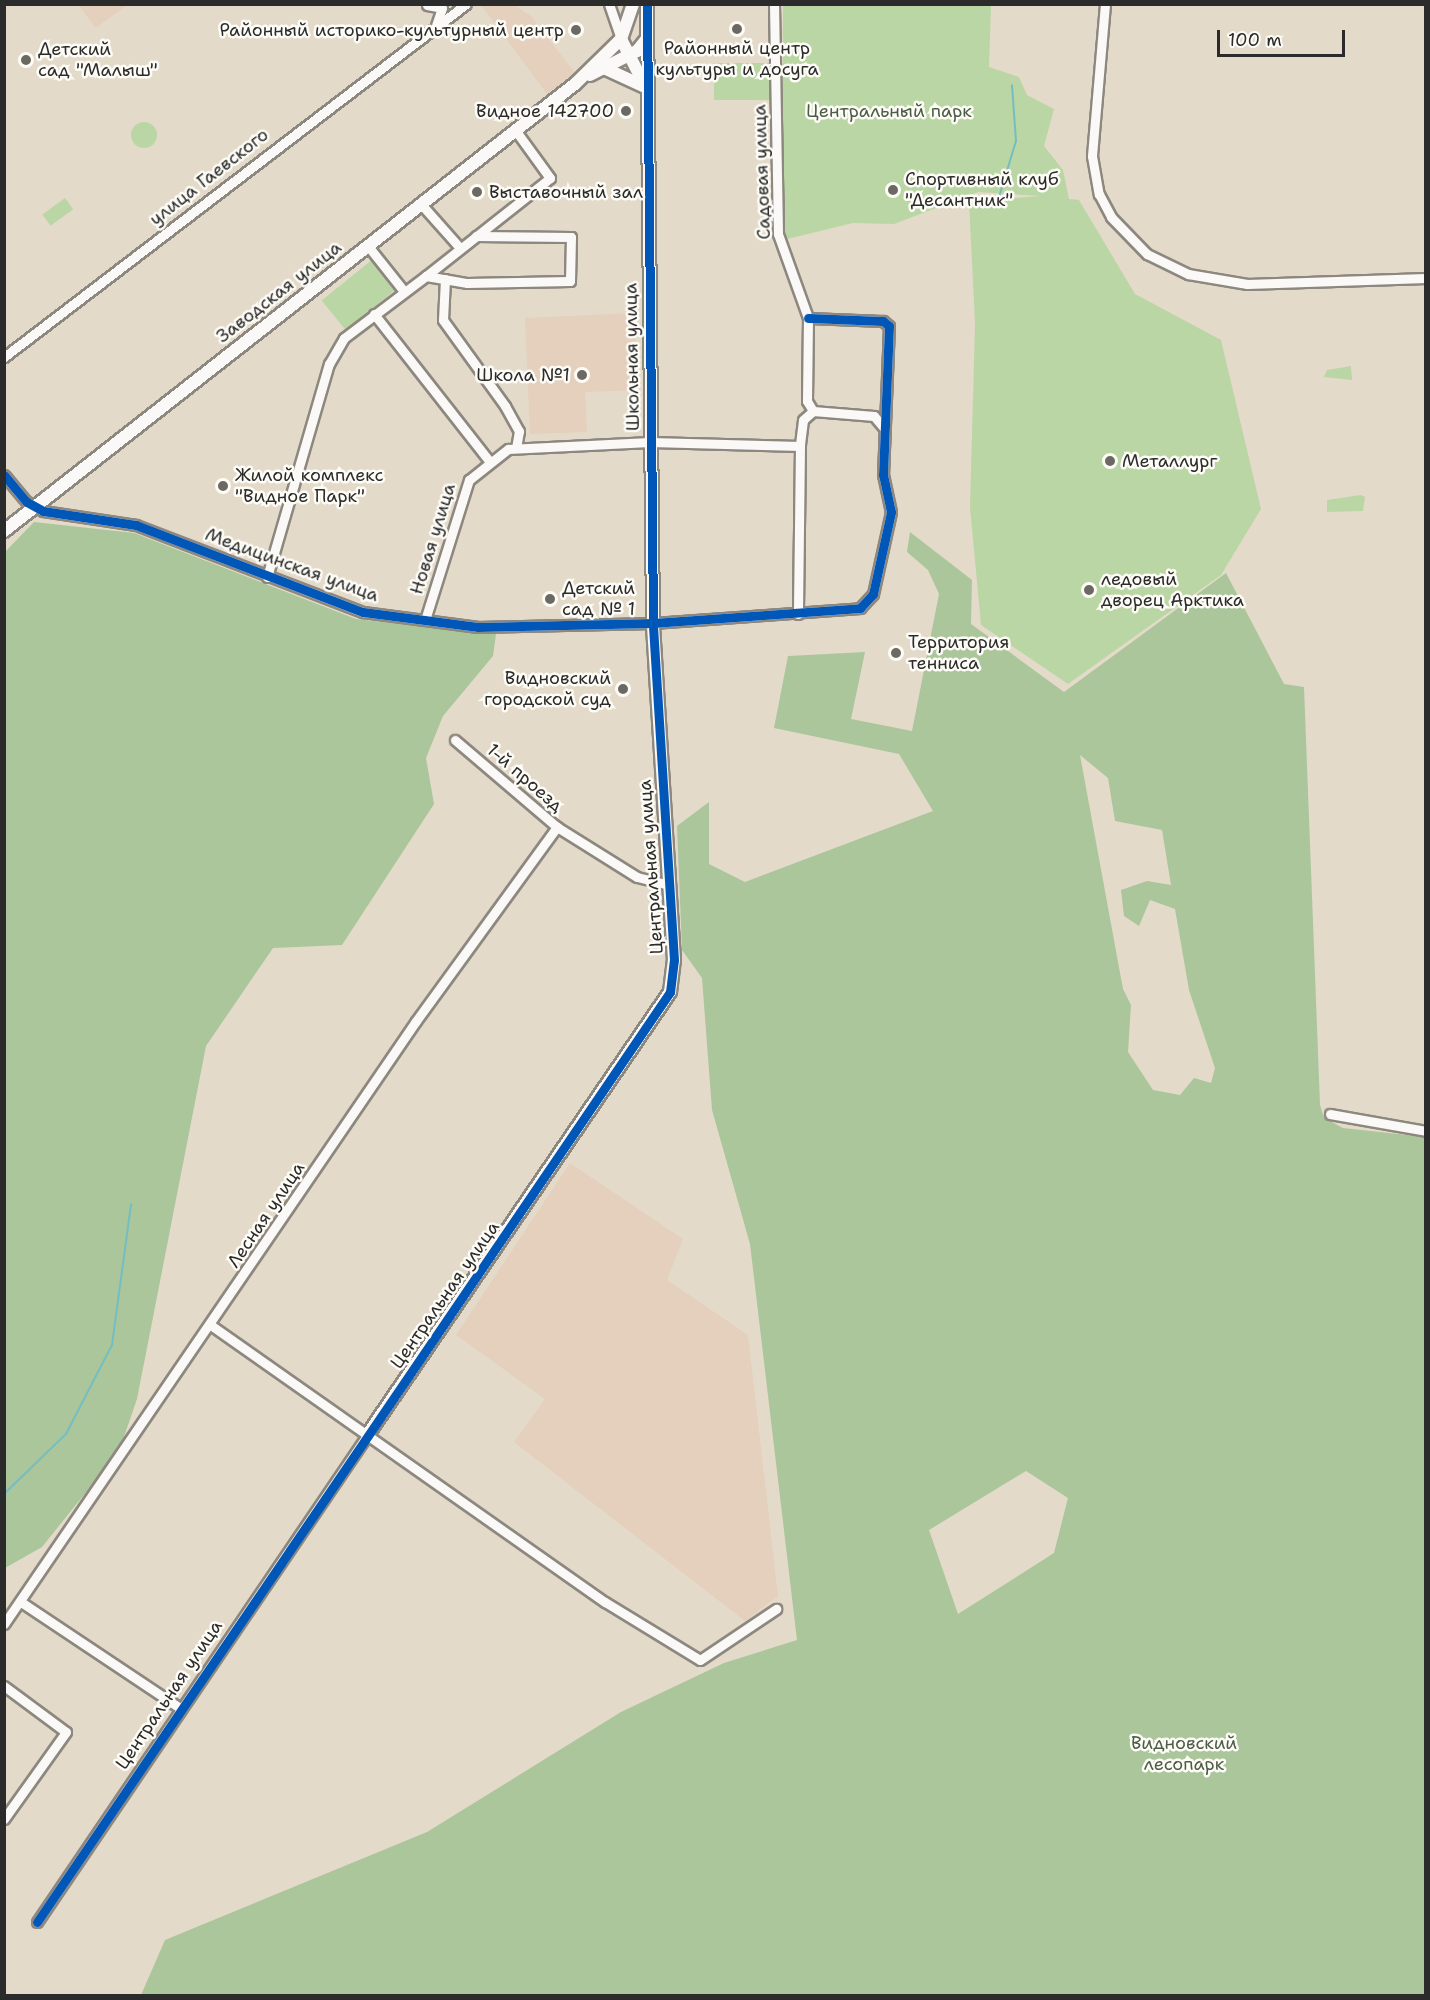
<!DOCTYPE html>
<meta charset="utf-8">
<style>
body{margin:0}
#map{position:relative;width:1430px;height:2000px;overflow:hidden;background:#e4dac9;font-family:"Shantell Sans",sans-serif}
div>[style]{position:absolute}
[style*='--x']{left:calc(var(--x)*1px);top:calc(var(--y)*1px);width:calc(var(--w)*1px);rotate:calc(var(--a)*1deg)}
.built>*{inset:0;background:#e4d0bc}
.green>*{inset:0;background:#bbd6a5;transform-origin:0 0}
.round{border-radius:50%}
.forest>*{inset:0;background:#aac69a}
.stream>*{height:2px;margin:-1px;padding:0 1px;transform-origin:1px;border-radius:1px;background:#74bec3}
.roads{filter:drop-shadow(2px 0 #8d887f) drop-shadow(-2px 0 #8d887f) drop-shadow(0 2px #8d887f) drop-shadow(0 -2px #8d887f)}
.minor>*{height:9px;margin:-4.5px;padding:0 4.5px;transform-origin:4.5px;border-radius:4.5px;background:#fbf9f7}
.tertiary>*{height:12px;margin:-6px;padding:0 6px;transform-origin:6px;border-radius:6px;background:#fbf9f7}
.cycleway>*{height:9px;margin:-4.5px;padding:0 4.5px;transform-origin:4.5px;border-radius:4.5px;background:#0057b8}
.dots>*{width:16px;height:16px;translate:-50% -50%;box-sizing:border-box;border:3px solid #fdfcf7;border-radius:50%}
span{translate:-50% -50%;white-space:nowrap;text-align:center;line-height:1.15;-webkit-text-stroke:5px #fdfcf7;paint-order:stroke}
.poi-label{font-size:18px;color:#2b2b2b}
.right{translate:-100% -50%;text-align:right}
.left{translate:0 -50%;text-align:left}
.park-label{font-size:18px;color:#4c5d47}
.street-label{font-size:18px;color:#2b2b2b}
.frame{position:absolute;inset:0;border:6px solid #2b2b2b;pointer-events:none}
.scale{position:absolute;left:1217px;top:30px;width:128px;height:27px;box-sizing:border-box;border:3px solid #2b2b2b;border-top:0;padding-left:8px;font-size:18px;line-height:21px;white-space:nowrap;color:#2b2b2b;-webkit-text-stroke:4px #fdfcf7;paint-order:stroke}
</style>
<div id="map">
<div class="built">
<div style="clip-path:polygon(78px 5px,127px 5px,96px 28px)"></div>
<div style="clip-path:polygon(481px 5px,514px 5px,531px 16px,575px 73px,547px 94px)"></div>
<div style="clip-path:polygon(634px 313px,637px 390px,585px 392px,587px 432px,530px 434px,525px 318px)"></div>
<div style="clip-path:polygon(570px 1163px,683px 1239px,667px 1280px,748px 1335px,778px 1596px,745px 1621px,514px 1442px,545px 1399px,456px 1335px)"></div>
</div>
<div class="green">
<div style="clip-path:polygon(783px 5px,991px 5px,989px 67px,1019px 77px,1027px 95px,1054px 109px,1044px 146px,1063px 170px,1069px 199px,1079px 200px,1135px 294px,1221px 340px,1261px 509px,1221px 575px,1068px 684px,981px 625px,970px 507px,975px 323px,969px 202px,1040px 196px,978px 192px,894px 224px,853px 223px,787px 239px,782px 229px)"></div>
<div style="left:714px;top:63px;width:57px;height:37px"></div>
<div class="round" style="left:131px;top:122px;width:26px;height:26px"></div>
<div style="left:65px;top:198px;width:14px;height:28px;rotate:54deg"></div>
<div style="left:373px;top:259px;width:38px;height:66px;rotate:51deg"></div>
<div style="clip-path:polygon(1351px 366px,1352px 380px,1324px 377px,1327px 370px)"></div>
<div style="clip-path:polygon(1361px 495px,1365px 497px,1363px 511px,1327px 512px,1327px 500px)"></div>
</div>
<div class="forest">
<div style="clip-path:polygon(34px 522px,134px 533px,356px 619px,496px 634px,493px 656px,443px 716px,426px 758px,434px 804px,342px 945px,273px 948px,206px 1046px,137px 1399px,119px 1451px,42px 1547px,5px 1568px,4px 553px)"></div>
<div style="clip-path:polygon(evenodd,910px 532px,972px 580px,971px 624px,1064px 692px,1226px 573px,1284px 684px,1304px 687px,1320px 1105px,1324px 1118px,1343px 1128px,1425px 1137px,1425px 1995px,141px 1995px,165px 1940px,427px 1832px,621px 1712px,724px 1663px,797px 1640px,750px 1244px,712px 1110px,702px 978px,682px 950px,677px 826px,709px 802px,709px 864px,745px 882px,933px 811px,899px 754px,774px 728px,788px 656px,865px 652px,851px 719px,912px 731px,939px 594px,928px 570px,907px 552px,910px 532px,1080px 755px,1108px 778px,1115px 821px,1162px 830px,1171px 885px,1147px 881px,1121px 890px,1124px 916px,1139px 926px,1150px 900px,1175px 909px,1189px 990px,1215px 1068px,1211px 1083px,1194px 1078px,1180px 1095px,1153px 1090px,1128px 1052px,1131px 1005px,1123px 989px,1080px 755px,910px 532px,1026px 1471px,1068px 1498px,1054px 1553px,958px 1614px,929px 1530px,1026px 1471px)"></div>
</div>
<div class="stream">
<div style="--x:999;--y:197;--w:59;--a:-73.1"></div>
<div style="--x:1016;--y:141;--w:56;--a:-94.1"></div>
<div style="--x:4;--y:1494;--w:86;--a:-44.1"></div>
<div style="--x:66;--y:1434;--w:100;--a:-62.7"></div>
<div style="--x:112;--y:1345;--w:142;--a:-82.3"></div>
</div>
<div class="roads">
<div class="minor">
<div style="--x:609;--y:4;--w:37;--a:71"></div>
<div style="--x:774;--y:4;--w:230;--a:89"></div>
<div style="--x:778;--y:234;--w:89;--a:70.3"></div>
<div style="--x:808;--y:318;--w:83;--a:90.7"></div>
<div style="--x:807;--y:401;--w:12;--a:59"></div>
<div style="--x:813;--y:411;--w:13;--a:138"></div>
<div style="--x:803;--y:420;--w:26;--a:97"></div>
<div style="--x:800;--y:446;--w:168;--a:90.7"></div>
<div style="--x:1105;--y:4;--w:153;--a:94.9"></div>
<div style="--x:1092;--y:156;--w:39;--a:80"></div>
<div style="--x:1099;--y:194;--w:26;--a:62"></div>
<div style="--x:1111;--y:217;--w:52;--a:45.8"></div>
<div style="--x:1147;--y:254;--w:46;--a:26"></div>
<div style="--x:1188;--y:274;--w:60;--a:9.6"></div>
<div style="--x:1247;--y:284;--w:179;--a:-1.9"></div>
<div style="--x:427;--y:5;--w:15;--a:11"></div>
<div style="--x:442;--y:8;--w:18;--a:109"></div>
<div style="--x:421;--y:204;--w:59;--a:48.4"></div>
<div style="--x:368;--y:246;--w:56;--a:51.5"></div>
<div style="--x:426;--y:276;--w:158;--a:-38.3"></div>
<div style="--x:550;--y:178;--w:58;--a:-125.9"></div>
<div style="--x:445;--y:279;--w:41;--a:92.8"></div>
<div style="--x:443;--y:320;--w:106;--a:54.2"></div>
<div style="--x:505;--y:406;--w:29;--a:61"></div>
<div style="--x:519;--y:431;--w:17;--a:100"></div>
<div style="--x:374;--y:314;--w:188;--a:51.9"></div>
<div style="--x:4;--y:357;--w:581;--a:-37.38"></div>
<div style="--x:813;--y:411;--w:61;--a:4.7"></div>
<div style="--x:874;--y:416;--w:17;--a:50"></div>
<div style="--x:4;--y:475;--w:35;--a:50"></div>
<div style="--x:27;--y:502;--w:18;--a:29"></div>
<div style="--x:43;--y:511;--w:94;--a:8.6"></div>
<div style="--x:136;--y:525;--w:243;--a:21"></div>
<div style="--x:363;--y:612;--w:116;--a:7.4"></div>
<div style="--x:478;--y:627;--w:175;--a:-1.3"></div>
<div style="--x:653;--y:623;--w:208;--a:-4.1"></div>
<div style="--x:860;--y:608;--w:19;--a:-47"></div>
<div style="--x:873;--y:594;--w:84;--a:-77.6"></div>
<div style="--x:891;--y:512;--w:38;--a:-102"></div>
<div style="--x:883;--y:475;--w:149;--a:-87.7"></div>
<div style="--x:889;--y:326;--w:8;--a:-140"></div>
<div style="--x:883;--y:321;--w:75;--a:-177.7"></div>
<div style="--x:267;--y:577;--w:222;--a:-73.8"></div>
<div style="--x:329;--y:364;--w:30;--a:-60"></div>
<div style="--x:344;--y:338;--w:103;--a:-37.1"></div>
<div style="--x:426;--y:276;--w:42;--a:9.7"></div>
<div style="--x:467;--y:283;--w:103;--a:-1.1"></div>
<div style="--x:570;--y:281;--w:44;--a:-88.7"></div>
<div style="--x:571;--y:237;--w:95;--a:-179.4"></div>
<div style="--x:425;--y:620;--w:147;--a:-72.6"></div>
<div style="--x:469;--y:480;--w:50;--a:-38.5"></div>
<div style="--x:508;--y:449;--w:142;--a:-2.8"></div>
<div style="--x:650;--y:442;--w:150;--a:1.5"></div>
<div style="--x:455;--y:740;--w:134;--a:40.5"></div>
<div style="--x:557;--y:827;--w:94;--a:32"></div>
<div style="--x:637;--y:877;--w:33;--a:14"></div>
<div style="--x:1330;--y:1114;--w:97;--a:10"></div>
<div style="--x:212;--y:1326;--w:480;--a:35.1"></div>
<div style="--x:605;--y:1602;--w:111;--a:31.4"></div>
<div style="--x:700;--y:1660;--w:92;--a:-33.9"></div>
<div style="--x:21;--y:1602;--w:191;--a:33.7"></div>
<div style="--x:4;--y:1624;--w:730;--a:-55.66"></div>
<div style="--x:416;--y:1021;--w:240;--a:-54"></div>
<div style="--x:4;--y:1686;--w:77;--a:36.6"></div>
<div style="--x:66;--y:1732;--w:107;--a:125.5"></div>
<div style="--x:37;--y:1922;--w:590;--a:-55.85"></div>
</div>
<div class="tertiary">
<div style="--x:621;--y:39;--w:46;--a:62.9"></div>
<div style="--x:604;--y:68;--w:43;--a:24.8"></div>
<div style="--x:590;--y:75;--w:53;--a:-27.1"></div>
<div style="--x:637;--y:51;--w:14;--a:-51"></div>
<div style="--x:4;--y:531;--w:725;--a:-38.06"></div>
<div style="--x:575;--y:84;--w:64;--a:-44.4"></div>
<div style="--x:621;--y:39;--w:37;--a:-71"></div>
<div style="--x:368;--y:1434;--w:535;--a:-55.66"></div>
<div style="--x:670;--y:992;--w:32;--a:-83"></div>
<div style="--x:674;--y:960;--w:338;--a:-93.6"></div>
<div style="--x:653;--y:623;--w:619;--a:-90.56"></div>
</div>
</div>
<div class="cycleway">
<div style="--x:4;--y:475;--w:35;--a:50"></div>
<div style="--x:27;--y:502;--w:18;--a:29"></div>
<div style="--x:43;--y:511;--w:94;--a:8.6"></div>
<div style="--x:136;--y:525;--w:243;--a:21"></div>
<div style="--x:363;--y:612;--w:116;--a:7.4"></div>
<div style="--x:478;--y:627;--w:175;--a:-1.3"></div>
<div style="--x:653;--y:623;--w:208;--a:-4.1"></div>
<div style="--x:860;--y:608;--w:19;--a:-47"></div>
<div style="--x:873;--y:594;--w:84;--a:-77.6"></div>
<div style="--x:891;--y:512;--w:38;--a:-102"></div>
<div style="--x:883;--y:475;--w:149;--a:-87.7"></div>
<div style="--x:889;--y:326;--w:8;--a:-140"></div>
<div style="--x:883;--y:321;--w:75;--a:-177.7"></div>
<div style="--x:37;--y:1922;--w:1125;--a:-55.76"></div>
<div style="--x:670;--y:992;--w:32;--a:-83"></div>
<div style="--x:674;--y:960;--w:338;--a:-93.6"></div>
<div style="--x:653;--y:623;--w:619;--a:-90.56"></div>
</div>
<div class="dots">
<div style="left:737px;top:29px;background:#6c6862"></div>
<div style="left:576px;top:30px;background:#6c6862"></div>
<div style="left:26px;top:60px;background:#6c6862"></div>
<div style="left:626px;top:111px;background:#6c6862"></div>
<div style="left:893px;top:190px;background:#6c6862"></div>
<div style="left:477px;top:192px;background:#6c6862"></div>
<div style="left:582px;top:375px;background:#6c6862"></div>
<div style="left:1110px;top:461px;background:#6c6862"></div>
<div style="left:223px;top:486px;background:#6c6862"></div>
<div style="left:1089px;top:590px;background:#6c6862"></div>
<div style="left:550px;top:599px;background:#6c6862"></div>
<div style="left:896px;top:653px;background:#6c6862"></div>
<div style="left:623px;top:689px;background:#6c6862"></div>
</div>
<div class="poi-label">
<span class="right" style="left:564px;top:30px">Районный историко-культурный центр</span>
<span style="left:737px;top:59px">Районный центр<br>культуры и досуга</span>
<span class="left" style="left:38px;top:60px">Детский<br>сад "Малыш"</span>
<span class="right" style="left:614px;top:111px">Видное 142700</span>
<span class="left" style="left:905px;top:190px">Спортивный клуб<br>"Десантник"</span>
<span class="left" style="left:489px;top:192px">Выставочный зал</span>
<span class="right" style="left:570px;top:375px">Школа №1</span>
<span class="left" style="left:1122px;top:461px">Металлург</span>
<span class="left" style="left:235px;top:486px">Жилой комплекс<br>"Видное Парк"</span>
<span class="left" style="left:1101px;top:590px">ледовый<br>дворец Арктика</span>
<span class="left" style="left:562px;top:599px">Детский<br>сад № 1</span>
<span class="left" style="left:908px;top:653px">Территория<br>тенниса</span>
<span class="right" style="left:611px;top:689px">Видновский<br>городской суд</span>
</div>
<div class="park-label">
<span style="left:889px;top:111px">Центральный парк</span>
<span style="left:1184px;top:1754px">Видновский<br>лесопарк</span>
</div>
<div class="street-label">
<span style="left:762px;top:172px;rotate:-92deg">Садовая улица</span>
<span style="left:209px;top:177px;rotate:-38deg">улица Гаевского</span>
<span style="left:279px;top:292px;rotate:-38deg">Заводская улица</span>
<span style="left:632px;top:357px;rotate:-91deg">Школьная улица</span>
<span style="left:433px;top:539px;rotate:-73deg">Новая улица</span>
<span style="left:292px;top:565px;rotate:20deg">Медицинская улица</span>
<span style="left:525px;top:778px;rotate:41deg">1-й проезд</span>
<span style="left:651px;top:867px;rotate:-94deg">Центральная улица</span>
<span style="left:266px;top:1215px;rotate:-56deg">Лесная улица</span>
<span style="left:445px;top:1295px;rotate:-55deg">Центральная улица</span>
<span style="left:169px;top:1695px;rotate:-56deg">Центральная улица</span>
</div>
<div class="frame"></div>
<div class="scale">100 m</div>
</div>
